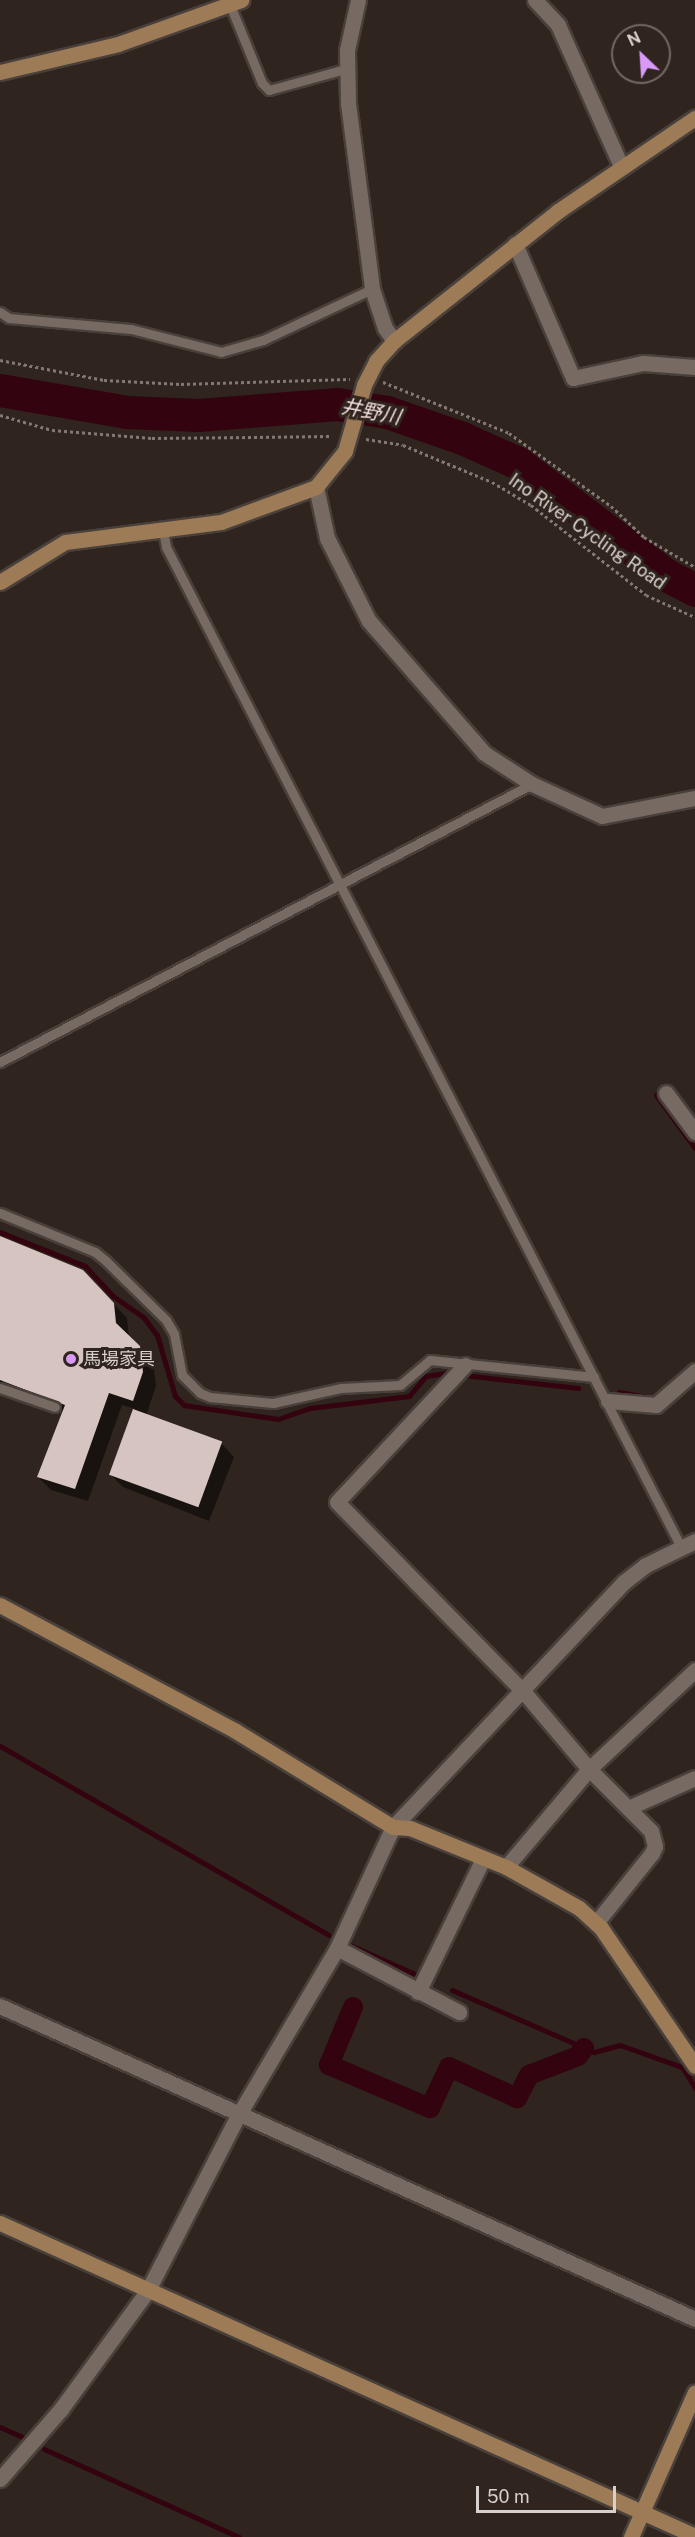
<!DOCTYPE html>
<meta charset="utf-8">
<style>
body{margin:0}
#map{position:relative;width:695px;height:2537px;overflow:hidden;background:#2f241e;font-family:"Public Sans","Noto Sans JP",sans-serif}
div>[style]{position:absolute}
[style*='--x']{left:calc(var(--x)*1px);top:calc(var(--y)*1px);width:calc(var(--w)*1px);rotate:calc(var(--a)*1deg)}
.shadow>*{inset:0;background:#0007}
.stream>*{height:5px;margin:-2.5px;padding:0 2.5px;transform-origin:2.5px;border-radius:2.5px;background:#33030f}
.canal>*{height:20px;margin:-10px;padding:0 10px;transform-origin:10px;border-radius:10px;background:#33030f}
.river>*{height:33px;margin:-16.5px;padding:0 16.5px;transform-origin:16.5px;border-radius:16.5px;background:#33030f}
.building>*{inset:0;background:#d5c4c0;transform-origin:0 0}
.path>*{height:3px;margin-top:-1.5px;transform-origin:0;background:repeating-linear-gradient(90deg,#837974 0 3px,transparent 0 6px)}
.roads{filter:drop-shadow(2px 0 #49403b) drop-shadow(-2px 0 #49403b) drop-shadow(0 2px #49403b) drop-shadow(0 -2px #49403b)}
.lane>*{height:9px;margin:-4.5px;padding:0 4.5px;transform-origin:4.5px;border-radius:4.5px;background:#776a63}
.street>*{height:15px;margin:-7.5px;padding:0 7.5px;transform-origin:7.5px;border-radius:7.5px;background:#776a63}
.secondary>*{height:15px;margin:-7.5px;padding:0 7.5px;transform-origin:7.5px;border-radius:7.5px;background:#9d7b56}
.dots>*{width:16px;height:16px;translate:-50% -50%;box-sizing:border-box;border:3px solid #2f241e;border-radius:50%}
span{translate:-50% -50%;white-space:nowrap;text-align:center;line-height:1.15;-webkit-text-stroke:6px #2f241e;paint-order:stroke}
.street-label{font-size:18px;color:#d8d0cc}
.poi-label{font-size:18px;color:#d8d0cc}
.left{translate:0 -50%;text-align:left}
.water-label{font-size:20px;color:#f5dee0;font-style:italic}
.north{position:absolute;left:611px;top:24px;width:60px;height:60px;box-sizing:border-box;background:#2f241e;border:2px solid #736964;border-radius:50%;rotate:335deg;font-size:16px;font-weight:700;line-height:24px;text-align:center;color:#d8d0cc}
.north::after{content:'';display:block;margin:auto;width:21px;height:27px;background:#d99af7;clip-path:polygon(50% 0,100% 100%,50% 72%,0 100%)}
.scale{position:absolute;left:476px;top:2486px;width:140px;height:27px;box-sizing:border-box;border:3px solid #d8d0cc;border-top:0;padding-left:8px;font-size:18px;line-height:21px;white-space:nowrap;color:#d8d0cc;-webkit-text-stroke:4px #2f241e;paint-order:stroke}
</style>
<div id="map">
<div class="shadow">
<div style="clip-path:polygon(0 1237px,96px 1285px,127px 1318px,129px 1337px,153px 1361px,156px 1386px,146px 1416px,221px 1443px,234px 1457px,209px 1521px,123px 1487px,110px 1474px,135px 1409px,122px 1405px,88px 1501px,51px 1490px,38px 1477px,64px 1412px,0 1387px)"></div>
</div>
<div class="stream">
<div style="--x:656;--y:1095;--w:66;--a:53.7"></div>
<div style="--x:0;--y:1232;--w:92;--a:21.8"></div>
<div style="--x:85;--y:1266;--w:41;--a:47"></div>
<div style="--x:113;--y:1296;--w:38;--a:35"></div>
<div style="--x:144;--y:1318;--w:21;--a:53"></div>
<div style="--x:157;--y:1335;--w:64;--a:73.6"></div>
<div style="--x:175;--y:1396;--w:13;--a:45"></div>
<div style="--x:184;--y:1405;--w:95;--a:8.5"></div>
<div style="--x:278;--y:1419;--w:34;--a:-19"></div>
<div style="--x:310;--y:1408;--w:100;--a:-6.9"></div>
<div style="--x:409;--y:1396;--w:26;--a:-50"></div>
<div style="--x:426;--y:1376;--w:20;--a:-9"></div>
<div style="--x:463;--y:1375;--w:116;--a:6.4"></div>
<div style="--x:619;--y:1392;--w:28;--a:10"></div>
<div style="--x:0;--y:1746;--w:379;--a:29.9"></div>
<div style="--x:350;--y:1945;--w:73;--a:24.1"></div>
<div style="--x:452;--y:1990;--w:155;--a:23.6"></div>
<div style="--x:594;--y:2052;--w:27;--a:-15"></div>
<div style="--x:620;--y:2045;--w:66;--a:19.5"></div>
<div style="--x:682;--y:2067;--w:25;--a:58"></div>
<div style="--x:0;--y:2427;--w:24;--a:24"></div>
<div style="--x:44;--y:2449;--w:214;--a:24.3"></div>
</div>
<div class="canal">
<div style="--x:353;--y:2007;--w:63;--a:112.5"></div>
<div style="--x:329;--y:2065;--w:110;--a:23.1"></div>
<div style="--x:430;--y:2108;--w:45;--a:-65.1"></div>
<div style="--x:449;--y:2067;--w:75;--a:24.5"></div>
<div style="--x:517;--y:2098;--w:26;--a:-62"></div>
<div style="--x:529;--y:2075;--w:53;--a:-21.2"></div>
<div style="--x:578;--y:2056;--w:10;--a:-53"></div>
</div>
<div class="river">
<div style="--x:0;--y:390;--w:129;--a:9.8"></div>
<div style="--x:127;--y:412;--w:71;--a:2.4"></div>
<div style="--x:198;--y:415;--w:139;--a:-4.5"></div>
<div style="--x:337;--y:404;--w:51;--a:9.1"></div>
<div style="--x:387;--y:412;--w:79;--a:19.1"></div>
<div style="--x:462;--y:438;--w:61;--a:24.1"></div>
<div style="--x:518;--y:463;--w:186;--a:37.1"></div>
<div style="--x:666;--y:575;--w:33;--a:27"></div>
</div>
<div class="building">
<div style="clip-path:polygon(0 1236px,83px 1270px,114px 1303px,116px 1323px,140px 1346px,143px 1372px,133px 1401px,109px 1393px,75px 1489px,37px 1477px,65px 1405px,0 1380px)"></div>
<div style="left:133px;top:1409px;width:95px;height:70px;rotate:20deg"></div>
</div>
<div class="path">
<div style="--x:0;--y:360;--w:106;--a:10.9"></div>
<div style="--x:104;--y:380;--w:77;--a:3"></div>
<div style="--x:181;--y:384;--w:169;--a:-1.7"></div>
<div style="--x:383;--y:382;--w:136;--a:22"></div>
<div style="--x:509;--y:433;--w:125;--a:35.6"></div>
<div style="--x:611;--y:506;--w:45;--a:43.2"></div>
<div style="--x:644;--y:537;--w:59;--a:30.5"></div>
<div style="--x:0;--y:415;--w:54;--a:16.1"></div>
<div style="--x:52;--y:430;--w:100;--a:4.6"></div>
<div style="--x:152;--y:438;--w:180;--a:-0.6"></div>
<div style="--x:366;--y:439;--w:37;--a:9"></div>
<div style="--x:403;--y:445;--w:96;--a:22.6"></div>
<div style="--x:492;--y:482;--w:45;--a:30.5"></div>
<div style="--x:531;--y:505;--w:146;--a:38"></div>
<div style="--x:646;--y:595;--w:54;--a:24.2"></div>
</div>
<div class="roads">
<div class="lane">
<div style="--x:230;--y:5;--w:84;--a:67.7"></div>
<div style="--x:262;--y:83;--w:10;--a:45"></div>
<div style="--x:269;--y:90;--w:79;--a:-15.4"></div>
<div style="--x:0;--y:312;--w:11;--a:34"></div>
<div style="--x:9;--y:318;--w:122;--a:5.2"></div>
<div style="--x:131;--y:329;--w:93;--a:14.3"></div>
<div style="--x:221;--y:352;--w:44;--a:-15.9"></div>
<div style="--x:263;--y:340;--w:120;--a:-25.1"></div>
<div style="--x:163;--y:531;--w:16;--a:79"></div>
<div style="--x:166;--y:547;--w:1125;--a:62.75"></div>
<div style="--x:0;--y:1062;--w:600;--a:-27.59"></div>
<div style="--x:0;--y:1213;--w:103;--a:22.3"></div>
<div style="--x:95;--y:1252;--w:14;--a:39"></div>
<div style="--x:106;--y:1261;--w:84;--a:44.5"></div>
<div style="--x:166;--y:1320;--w:16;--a:60"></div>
<div style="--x:174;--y:1334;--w:42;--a:79"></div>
<div style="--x:182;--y:1375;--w:25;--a:45"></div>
<div style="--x:200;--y:1393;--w:11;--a:22"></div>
<div style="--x:210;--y:1397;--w:63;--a:5.4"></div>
<div style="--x:273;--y:1403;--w:70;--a:-12.4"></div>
<div style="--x:341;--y:1388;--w:59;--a:-2.9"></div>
<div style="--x:400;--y:1385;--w:39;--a:-40"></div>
<div style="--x:430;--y:1360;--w:165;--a:5.9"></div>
<div style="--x:0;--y:1388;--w:58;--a:19.1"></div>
</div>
<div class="street">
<div style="--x:358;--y:0;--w:51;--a:102.4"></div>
<div style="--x:347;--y:50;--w:53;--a:88.9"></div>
<div style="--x:348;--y:103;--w:188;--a:82.6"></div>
<div style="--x:372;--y:289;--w:41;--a:71.6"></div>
<div style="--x:385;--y:328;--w:16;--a:55"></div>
<div style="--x:535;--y:0;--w:34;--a:47"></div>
<div style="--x:558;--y:25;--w:154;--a:65.9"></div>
<div style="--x:515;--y:244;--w:146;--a:66.6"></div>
<div style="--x:573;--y:378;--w:72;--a:-12.1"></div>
<div style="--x:643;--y:363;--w:52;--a:4.4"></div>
<div style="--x:316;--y:487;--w:52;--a:77.8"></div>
<div style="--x:327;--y:538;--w:93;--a:63.2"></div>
<div style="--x:369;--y:621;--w:175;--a:48.9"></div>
<div style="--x:484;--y:753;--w:57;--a:32.9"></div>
<div style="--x:532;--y:784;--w:77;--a:24.6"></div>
<div style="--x:602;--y:816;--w:95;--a:-11"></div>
<div style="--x:666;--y:1093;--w:49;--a:53.4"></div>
<div style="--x:465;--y:1365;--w:187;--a:133.1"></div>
<div style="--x:337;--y:1502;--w:265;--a:45.5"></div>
<div style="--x:523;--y:1691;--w:102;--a:49.8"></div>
<div style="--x:589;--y:1769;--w:88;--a:45"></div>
<div style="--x:651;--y:1831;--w:16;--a:75"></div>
<div style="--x:655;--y:1846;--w:8;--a:113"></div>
<div style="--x:652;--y:1853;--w:90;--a:128.7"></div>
<div style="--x:608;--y:1401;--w:48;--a:4.8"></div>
<div style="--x:656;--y:1405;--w:52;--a:-41.1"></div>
<div style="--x:628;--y:1808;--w:73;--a:-24.1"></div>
<div style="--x:506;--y:1867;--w:128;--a:-49.7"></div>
<div style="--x:589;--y:1769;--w:145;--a:-43"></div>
<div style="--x:337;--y:1948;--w:138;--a:27.7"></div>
<div style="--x:418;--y:1992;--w:148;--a:-64"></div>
<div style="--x:0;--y:2006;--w:762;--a:24.24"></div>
<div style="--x:0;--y:2479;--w:93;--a:-48.9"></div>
<div style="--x:61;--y:2409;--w:147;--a:-53.8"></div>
<div style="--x:148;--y:2290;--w:198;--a:-62.7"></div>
<div style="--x:239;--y:2114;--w:193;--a:-59.4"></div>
<div style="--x:337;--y:1948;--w:133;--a:-65.2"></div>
<div style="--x:393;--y:1827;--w:337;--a:-46.7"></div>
<div style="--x:624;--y:1582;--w:28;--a:-38"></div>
<div style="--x:646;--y:1565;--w:55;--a:-26.1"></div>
</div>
<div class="secondary">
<div style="--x:0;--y:72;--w:121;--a:-13.3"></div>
<div style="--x:118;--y:44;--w:131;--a:-19.7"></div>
<div style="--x:0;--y:582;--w:76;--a:-31.6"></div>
<div style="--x:65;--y:542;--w:157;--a:-7.3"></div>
<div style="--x:221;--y:522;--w:101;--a:-20.2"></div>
<div style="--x:316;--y:487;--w:46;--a:-51.1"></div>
<div style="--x:345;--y:451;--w:69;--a:-73.9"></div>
<div style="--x:364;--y:385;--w:27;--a:-63"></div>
<div style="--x:376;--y:361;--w:27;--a:-48"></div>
<div style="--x:394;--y:341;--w:209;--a:-38.4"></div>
<div style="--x:558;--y:211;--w:166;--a:-34.2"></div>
<div style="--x:0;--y:1605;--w:265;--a:28.1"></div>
<div style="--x:234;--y:1730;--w:186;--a:31.4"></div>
<div style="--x:393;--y:1827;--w:17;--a:3"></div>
<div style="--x:410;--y:1828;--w:104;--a:22.1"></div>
<div style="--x:506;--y:1867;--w:84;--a:29.3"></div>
<div style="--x:579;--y:1908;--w:30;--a:42"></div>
<div style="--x:601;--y:1928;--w:167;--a:55.7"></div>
<div style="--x:0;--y:2223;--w:762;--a:24.24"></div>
<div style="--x:631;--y:2537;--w:158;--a:-66.2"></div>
</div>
</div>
<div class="dots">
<div style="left:71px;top:1359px;background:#d99af7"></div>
</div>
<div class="street-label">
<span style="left:587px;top:532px;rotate:35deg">Ino River Cycling Road</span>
</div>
<div class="poi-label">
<span class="left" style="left:83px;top:1359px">馬場家具</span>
</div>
<div class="water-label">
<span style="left:371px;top:412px;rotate:11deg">井野川</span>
</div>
<div class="north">N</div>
<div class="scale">50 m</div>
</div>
